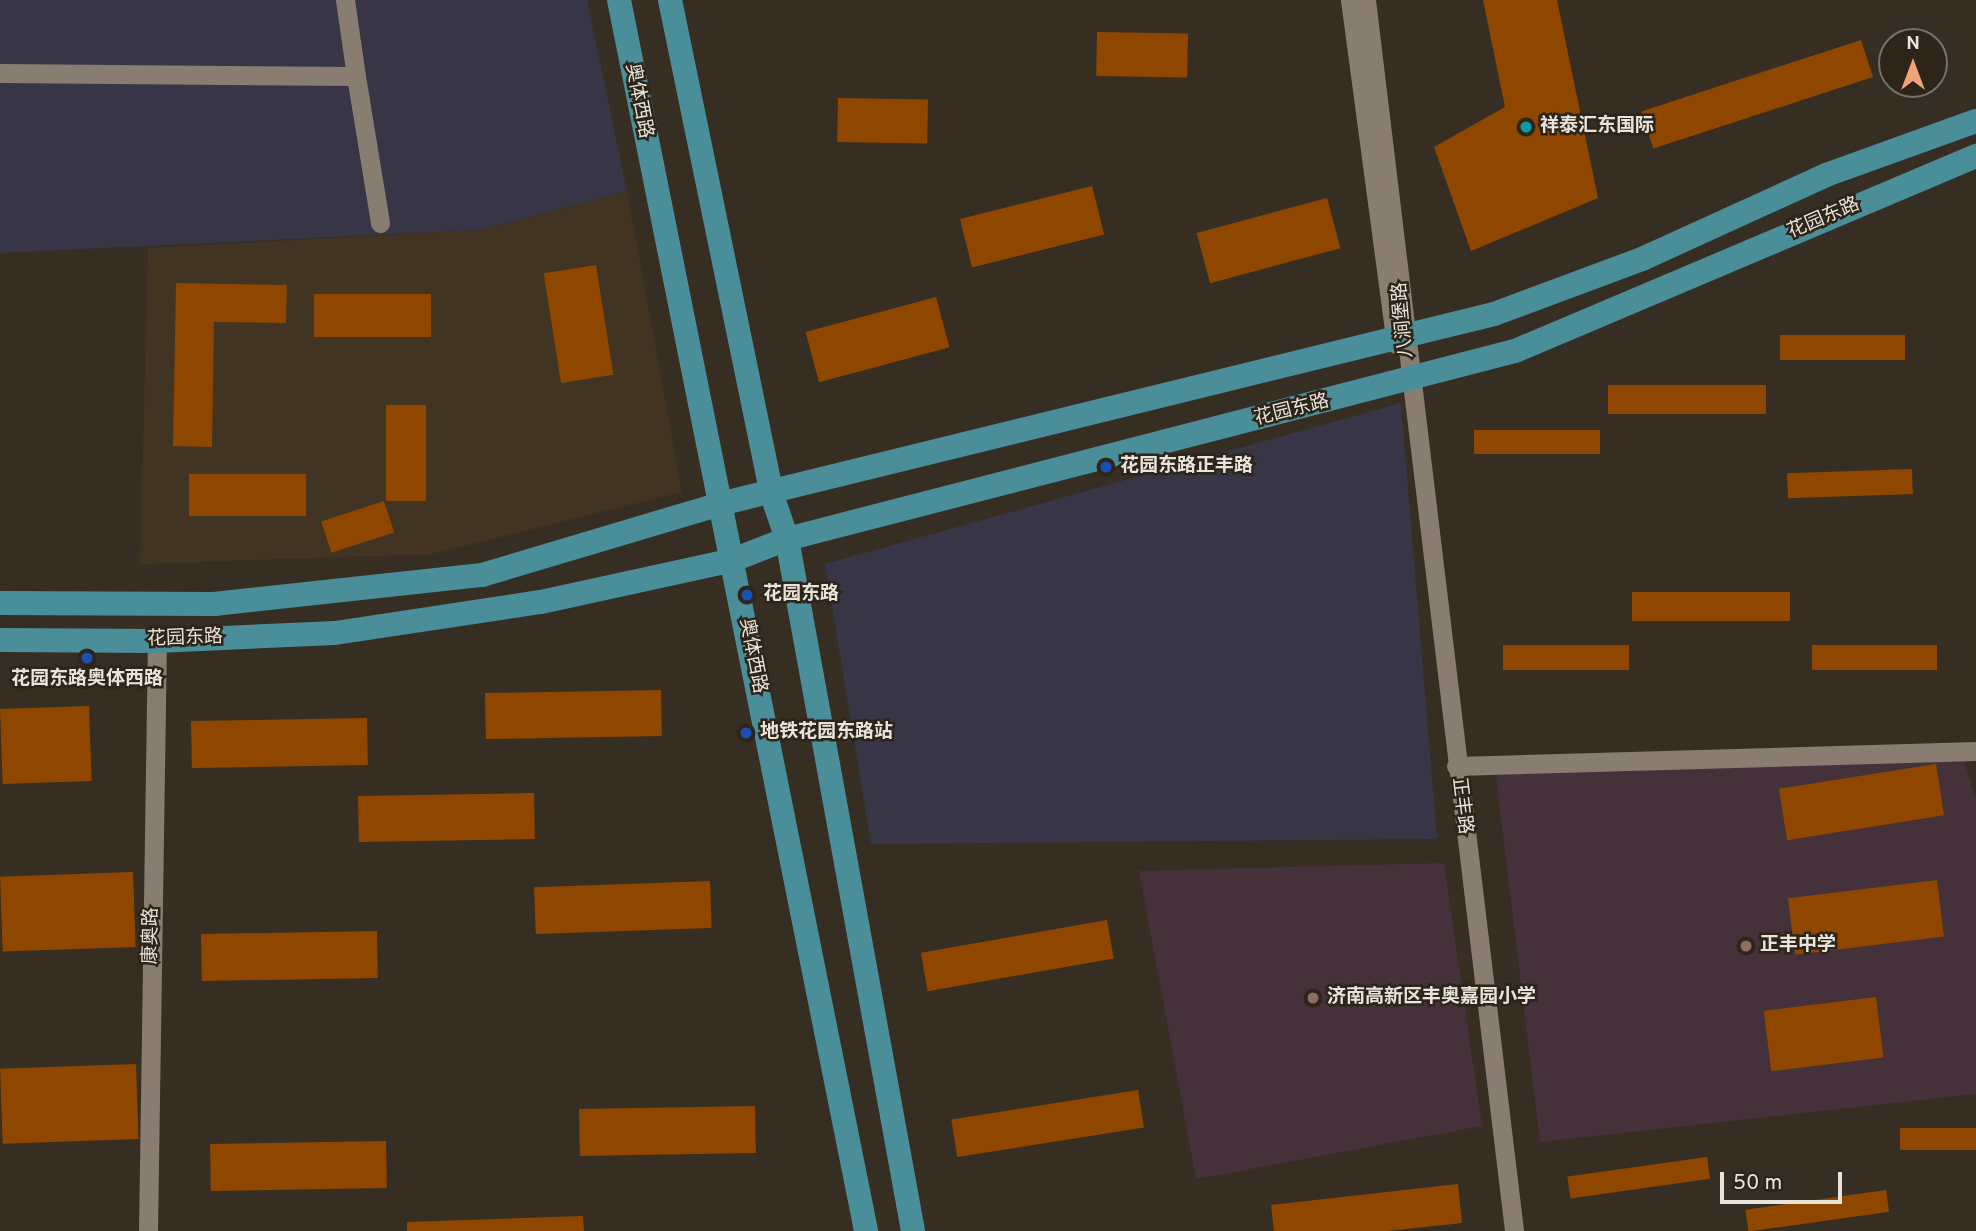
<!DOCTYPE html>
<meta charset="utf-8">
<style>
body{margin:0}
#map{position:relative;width:1976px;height:1231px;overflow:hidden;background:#372e23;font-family:Overpass,"Noto Sans SC",sans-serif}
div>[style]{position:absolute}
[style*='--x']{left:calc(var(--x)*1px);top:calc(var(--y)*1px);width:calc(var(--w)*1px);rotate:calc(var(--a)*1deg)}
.built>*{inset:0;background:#413423}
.industrial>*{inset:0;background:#383546}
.education>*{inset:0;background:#44313a}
.building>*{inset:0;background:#8f4700;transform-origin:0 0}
.minor>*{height:19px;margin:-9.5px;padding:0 9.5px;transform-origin:9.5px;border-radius:9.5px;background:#887d70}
.major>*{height:24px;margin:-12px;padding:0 12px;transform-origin:12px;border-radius:12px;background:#498e99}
.dots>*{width:19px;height:19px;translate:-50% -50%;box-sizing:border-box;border:4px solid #2d2519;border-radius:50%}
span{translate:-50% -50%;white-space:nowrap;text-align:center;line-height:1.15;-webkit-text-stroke:5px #2d2519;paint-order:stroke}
.street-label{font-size:19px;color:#e8e3db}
.poi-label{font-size:19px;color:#e8e3db;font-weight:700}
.left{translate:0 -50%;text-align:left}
.north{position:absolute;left:1878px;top:28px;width:70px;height:70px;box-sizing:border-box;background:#2d2519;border:2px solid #787167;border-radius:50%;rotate:0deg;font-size:19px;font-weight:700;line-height:28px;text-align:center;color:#e8e3db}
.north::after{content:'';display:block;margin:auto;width:24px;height:32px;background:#f0a279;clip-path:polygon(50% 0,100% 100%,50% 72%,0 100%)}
.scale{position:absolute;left:1720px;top:1172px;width:122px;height:32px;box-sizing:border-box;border:4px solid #e8e3db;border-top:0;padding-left:9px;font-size:21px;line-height:24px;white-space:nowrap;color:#e8e3db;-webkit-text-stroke:5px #2d2519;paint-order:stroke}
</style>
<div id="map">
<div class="built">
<div style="clip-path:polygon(627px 191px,682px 492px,431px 554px,140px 564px,148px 248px,480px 230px)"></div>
</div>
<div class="industrial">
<div style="clip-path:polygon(0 0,587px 0,627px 191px,480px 230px,0 253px)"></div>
<div style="clip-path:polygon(1401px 403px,1437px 839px,871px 844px,825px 564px)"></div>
</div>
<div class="education">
<div style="clip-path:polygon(1963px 758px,1976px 799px,1976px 1094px,1540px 1142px,1495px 768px)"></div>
<div style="clip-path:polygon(1444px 863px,1482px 1126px,1196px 1179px,1139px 871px)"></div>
</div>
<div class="building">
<div style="clip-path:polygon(1483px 0,1557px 0,1598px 198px,1471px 251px,1434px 147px,1505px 107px)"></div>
<div style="left:1097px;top:32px;width:91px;height:44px;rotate:1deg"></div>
<div style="left:1861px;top:40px;width:39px;height:231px;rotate:72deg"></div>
<div style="left:838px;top:98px;width:90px;height:44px;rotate:1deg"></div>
<div style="left:1092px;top:186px;width:50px;height:136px;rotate:76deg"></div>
<div style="left:1327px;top:198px;width:52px;height:135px;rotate:75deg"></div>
<div style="left:596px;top:265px;width:111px;height:53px;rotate:81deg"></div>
<div style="clip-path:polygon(176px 283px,287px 285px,286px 323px,214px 322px,212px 447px,173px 446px)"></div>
<div style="left:314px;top:294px;width:117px;height:43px"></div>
<div style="left:936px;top:297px;width:52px;height:135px;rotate:75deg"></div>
<div style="left:1905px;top:335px;width:25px;height:125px;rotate:90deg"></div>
<div style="left:1766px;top:385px;width:29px;height:158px;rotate:90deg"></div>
<div style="left:386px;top:405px;width:40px;height:96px"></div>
<div style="left:1600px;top:430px;width:24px;height:126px;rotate:90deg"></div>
<div style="left:1912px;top:469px;width:25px;height:125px;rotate:88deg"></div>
<div style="left:189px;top:474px;width:117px;height:42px"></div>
<div style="left:384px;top:501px;width:33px;height:66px;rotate:72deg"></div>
<div style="left:1790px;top:592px;width:29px;height:158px;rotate:90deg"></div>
<div style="left:1629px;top:645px;width:25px;height:126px;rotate:90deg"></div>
<div style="left:1812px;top:645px;width:125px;height:25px"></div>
<div style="left:661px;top:690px;width:46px;height:176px;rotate:89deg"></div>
<div style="left:89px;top:706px;width:75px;height:89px;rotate:88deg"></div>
<div style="left:367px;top:718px;width:47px;height:176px;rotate:89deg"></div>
<div style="left:1936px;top:764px;width:52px;height:159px;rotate:81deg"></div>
<div style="left:534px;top:793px;width:46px;height:176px;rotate:89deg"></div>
<div style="left:133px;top:872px;width:75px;height:133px;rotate:88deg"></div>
<div style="left:1937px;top:880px;width:57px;height:150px;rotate:83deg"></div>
<div style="left:710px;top:881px;width:47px;height:176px;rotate:88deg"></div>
<div style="left:1107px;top:920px;width:39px;height:189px;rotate:80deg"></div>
<div style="left:377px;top:931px;width:47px;height:176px;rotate:89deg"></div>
<div style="left:1876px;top:997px;width:61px;height:113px;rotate:83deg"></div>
<div style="left:136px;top:1064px;width:75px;height:136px;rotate:88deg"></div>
<div style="left:1138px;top:1090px;width:38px;height:189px;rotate:81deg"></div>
<div style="left:755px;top:1106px;width:47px;height:176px;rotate:89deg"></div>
<div style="left:1976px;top:1128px;width:22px;height:76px;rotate:90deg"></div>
<div style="left:386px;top:1141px;width:47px;height:176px;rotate:89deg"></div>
<div style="left:1707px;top:1157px;width:22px;height:141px;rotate:82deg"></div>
<div style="clip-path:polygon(1458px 1184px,1462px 1223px,1388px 1231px,1274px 1231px,1271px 1205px)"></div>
<div style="left:1886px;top:1190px;width:22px;height:142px;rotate:82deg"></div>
<div style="clip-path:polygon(583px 1216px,584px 1231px,407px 1231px,407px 1222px)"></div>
</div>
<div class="minor">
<div style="--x:345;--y:0;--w:77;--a:81.8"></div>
<div style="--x:1350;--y:0;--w:347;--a:82.4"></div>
<div style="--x:1366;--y:0;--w:1240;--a:83.14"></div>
<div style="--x:0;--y:73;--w:356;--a:0.5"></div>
<div style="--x:356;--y:76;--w:149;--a:80.7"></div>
<div style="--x:1456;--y:766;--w:520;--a:-1.65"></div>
<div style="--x:148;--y:1231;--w:590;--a:-89.13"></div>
</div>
<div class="major">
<div style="--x:619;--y:0;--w:1256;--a:78.65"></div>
<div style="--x:670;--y:0;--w:505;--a:78.36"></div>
<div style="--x:772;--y:495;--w:46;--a:71.2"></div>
<div style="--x:787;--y:539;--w:703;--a:79.68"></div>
<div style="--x:0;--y:603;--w:214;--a:0.3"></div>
<div style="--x:214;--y:604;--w:270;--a:-6.2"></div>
<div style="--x:482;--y:575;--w:248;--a:-16.6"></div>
<div style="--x:720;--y:504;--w:797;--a:-13.79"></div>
<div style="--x:1494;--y:314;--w:158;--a:-20.4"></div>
<div style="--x:1642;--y:259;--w:202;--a:-24.5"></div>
<div style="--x:1826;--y:175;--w:159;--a:-19.8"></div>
<div style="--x:0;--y:640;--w:157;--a:0.4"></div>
<div style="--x:157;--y:641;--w:178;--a:-2.6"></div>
<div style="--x:335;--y:633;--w:208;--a:-8.6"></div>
<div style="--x:541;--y:602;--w:197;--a:-12.3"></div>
<div style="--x:733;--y:560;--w:58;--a:-21.3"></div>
<div style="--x:787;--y:539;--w:752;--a:-14.48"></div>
<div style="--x:1515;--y:351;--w:501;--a:-22.93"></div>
</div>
<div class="dots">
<div style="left:1526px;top:127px;background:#0f9aa8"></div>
<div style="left:1106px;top:467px;background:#1a4fb4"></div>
<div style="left:747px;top:595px;background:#1a4fb4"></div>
<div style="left:87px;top:658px;background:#1a4fb4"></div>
<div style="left:746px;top:733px;background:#1a4fb4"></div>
<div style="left:1746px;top:946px;background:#8d6e63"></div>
<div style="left:1313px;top:998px;background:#8d6e63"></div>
</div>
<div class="street-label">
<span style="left:638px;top:101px;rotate:79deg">奥体西路</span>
<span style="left:1824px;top:219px;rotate:-23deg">花园东路</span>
<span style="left:1404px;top:320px;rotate:-95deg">八涧堡路</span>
<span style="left:1292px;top:411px;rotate:-14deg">花园东路</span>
<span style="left:185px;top:639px;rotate:-2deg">花园东路</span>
<span style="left:752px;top:656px;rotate:79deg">奥体西路</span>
<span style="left:1461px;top:806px;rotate:83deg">正丰路</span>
<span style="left:152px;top:936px;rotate:-89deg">康奥路</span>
</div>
<div class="poi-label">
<span class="left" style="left:1540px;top:127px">祥泰汇东国际</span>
<span class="left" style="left:1120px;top:467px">花园东路正丰路</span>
<span class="left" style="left:763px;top:595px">花园东路</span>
<span style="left:87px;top:680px">花园东路奥体西路</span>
<span class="left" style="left:760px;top:733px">地铁花园东路站</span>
<span class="left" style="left:1760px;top:946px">正丰中学</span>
<span class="left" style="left:1327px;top:998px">济南高新区丰奥嘉园小学</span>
</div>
<div class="north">N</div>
<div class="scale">50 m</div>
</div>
